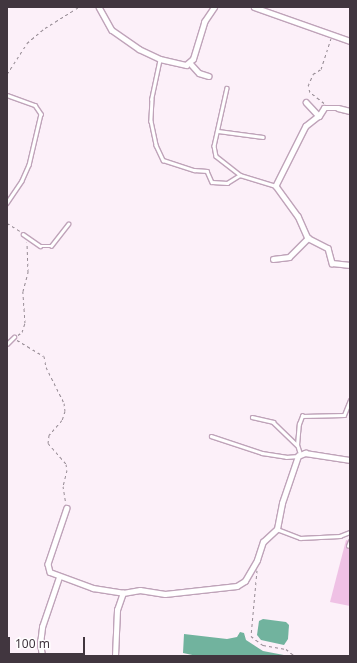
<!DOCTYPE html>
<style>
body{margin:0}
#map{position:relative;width:357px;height:663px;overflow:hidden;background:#fcf0f9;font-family:"Noto Sans",sans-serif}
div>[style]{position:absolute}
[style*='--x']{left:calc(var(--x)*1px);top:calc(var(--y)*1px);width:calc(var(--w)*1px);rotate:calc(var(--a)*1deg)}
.green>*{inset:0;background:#efc1e5}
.water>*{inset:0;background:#71b39e}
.path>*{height:1px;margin-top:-0.5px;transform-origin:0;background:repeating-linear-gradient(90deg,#968b94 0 3px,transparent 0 6px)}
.roads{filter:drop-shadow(1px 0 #bfa3b9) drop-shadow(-1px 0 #bfa3b9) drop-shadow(0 1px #bfa3b9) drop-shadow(0 -1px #bfa3b9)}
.service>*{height:2.5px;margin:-1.25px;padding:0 1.25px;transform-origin:1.25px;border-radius:1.25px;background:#fff}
.minor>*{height:4.5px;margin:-2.25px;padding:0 2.25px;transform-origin:2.25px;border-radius:2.25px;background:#fff}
span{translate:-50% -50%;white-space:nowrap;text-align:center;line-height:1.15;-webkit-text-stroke:3.5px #fff;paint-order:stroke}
.frame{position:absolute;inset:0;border:8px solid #41363f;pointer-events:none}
.scale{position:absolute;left:8px;top:637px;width:77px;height:18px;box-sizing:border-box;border:2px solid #41363f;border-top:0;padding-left:5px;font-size:12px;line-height:14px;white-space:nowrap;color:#41363f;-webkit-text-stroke:3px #fff;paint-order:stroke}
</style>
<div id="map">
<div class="green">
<div style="clip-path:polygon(346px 540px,350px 541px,350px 606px,330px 602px)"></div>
</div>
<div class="water">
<div style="clip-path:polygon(263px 619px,286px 622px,289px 625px,288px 639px,284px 645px,261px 640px,257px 635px,259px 621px)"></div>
<div style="clip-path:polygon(240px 632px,244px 633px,246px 640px,263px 651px,289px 656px,197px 656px,183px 653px,184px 634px,227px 639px,237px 637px)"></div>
</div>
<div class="path">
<div style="--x:7;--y:74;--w:37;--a:-57"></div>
<div style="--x:27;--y:43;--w:23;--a:-40"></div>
<div style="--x:45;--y:28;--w:39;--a:-32"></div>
<div style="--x:324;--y:103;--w:18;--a:-142"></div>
<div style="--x:310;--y:92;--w:6;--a:-108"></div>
<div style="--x:308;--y:86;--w:13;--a:-67"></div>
<div style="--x:313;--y:74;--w:9;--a:-32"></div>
<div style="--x:321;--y:69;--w:32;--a:-72"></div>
<div style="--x:7;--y:223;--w:15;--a:32"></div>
<div style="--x:18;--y:335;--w:5;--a:-37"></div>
<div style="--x:22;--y:332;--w:9;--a:-72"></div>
<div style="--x:25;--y:323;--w:32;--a:-94"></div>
<div style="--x:23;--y:291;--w:20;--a:-75"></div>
<div style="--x:28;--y:272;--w:30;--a:-92"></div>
<div style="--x:17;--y:340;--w:31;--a:31"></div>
<div style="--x:44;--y:356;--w:11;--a:80"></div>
<div style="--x:46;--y:367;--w:40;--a:63.4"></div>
<div style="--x:64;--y:403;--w:8;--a:83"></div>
<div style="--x:65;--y:411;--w:9;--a:108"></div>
<div style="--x:62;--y:420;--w:20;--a:131"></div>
<div style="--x:49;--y:435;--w:8;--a:97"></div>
<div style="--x:48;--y:443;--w:28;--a:49"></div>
<div style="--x:66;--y:464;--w:6;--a:81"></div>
<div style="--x:67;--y:470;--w:16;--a:104"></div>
<div style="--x:63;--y:486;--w:18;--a:81"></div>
<div style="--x:257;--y:570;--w:66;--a:95.2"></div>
<div style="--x:251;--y:636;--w:15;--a:37"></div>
<div style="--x:263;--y:645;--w:23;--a:10"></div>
<div style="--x:286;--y:649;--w:11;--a:38"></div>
</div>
<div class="roads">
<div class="service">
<div style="--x:160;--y:60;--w:40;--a:102"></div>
<div style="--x:152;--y:99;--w:22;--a:93"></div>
<div style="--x:151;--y:121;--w:25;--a:78"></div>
<div style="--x:156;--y:145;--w:17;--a:65"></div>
<div style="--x:163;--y:160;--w:33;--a:18"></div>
<div style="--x:194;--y:170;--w:13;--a:4"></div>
<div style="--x:207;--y:171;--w:12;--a:66"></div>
<div style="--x:212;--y:182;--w:15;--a:4"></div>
<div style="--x:227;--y:183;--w:15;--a:-32"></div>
<div style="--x:227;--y:88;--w:59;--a:102.6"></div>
<div style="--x:214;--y:146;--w:10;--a:79"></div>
<div style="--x:216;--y:156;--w:31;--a:38"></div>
<div style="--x:240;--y:175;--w:38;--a:17"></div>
<div style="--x:7;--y:95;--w:30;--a:20"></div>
<div style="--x:35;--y:105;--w:11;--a:56"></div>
<div style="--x:41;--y:114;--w:52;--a:103.2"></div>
<div style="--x:29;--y:165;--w:17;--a:114"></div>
<div style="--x:22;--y:181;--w:27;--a:124"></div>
<div style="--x:218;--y:131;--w:45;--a:7.6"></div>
<div style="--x:23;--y:234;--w:21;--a:35"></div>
<div style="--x:40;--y:246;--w:11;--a:0"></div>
<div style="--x:51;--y:246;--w:28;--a:-52"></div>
<div style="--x:7;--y:344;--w:10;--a:-45"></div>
<div style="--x:252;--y:417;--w:22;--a:13"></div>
<div style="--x:273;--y:422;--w:33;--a:44"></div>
<div style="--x:211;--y:436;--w:54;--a:18.4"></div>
<div style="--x:262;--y:453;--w:24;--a:9"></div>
<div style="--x:286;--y:457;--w:12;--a:-5"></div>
<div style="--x:300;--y:454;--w:9;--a:-108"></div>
<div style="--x:297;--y:445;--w:21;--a:-85"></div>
<div style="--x:299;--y:424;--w:9;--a:-69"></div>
<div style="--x:302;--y:416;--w:42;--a:-1.4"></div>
<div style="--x:344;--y:415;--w:16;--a:-68"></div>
<div style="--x:277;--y:529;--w:25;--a:21"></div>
<div style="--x:300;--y:538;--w:40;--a:-2.9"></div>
<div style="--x:340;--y:536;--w:11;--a:-22"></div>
<div style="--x:348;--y:546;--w:5;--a:-68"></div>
</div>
<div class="minor">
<div style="--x:99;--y:7;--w:26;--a:61"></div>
<div style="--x:112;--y:30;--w:33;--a:35"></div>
<div style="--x:139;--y:49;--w:23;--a:25"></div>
<div style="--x:160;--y:59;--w:27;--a:13"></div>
<div style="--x:186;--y:65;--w:9;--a:-41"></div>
<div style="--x:193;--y:59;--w:39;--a:-73"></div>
<div style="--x:204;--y:22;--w:18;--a:-56"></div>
<div style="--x:254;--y:7;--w:102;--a:19.5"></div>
<div style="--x:190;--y:63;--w:13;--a:48"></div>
<div style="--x:199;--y:73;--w:10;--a:17"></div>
<div style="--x:306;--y:102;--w:19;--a:47"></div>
<div style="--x:319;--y:116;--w:9;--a:-58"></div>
<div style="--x:324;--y:108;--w:14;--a:0"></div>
<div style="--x:338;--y:108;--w:12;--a:14"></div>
<div style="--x:319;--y:116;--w:16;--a:142"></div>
<div style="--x:306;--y:126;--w:67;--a:116.6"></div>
<div style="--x:276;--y:186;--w:37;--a:54"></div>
<div style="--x:298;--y:216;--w:24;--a:66"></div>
<div style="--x:308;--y:238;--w:22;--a:27"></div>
<div style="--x:328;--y:248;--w:16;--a:75"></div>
<div style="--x:332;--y:263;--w:18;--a:6"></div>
<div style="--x:273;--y:259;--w:16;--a:-7"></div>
<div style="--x:289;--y:257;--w:27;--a:-45"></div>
<div style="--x:67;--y:508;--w:59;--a:108.7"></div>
<div style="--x:48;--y:564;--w:8;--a:76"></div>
<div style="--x:50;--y:572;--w:46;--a:20.4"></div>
<div style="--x:93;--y:588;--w:30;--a:9"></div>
<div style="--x:42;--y:656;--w:12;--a:-99"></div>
<div style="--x:40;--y:644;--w:17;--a:-83"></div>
<div style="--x:42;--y:627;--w:53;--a:-71.2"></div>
<div style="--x:115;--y:656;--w:46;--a:-87.5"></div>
<div style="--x:117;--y:610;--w:18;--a:-71"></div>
<div style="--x:123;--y:593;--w:17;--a:-10"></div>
<div style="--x:140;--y:590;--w:25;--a:9"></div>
<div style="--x:165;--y:594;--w:72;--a:-6.3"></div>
<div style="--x:237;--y:586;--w:9;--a:-32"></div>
<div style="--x:245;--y:581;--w:24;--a:-60"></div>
<div style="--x:257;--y:560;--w:19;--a:-72"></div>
<div style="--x:263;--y:542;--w:19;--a:-43"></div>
<div style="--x:277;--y:529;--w:26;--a:-79"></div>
<div style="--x:282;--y:503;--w:50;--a:-71.2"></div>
<div style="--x:298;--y:456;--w:8;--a:-23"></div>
<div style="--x:305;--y:453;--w:46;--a:8.8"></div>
</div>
</div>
<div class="frame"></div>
<div class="scale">100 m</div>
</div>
